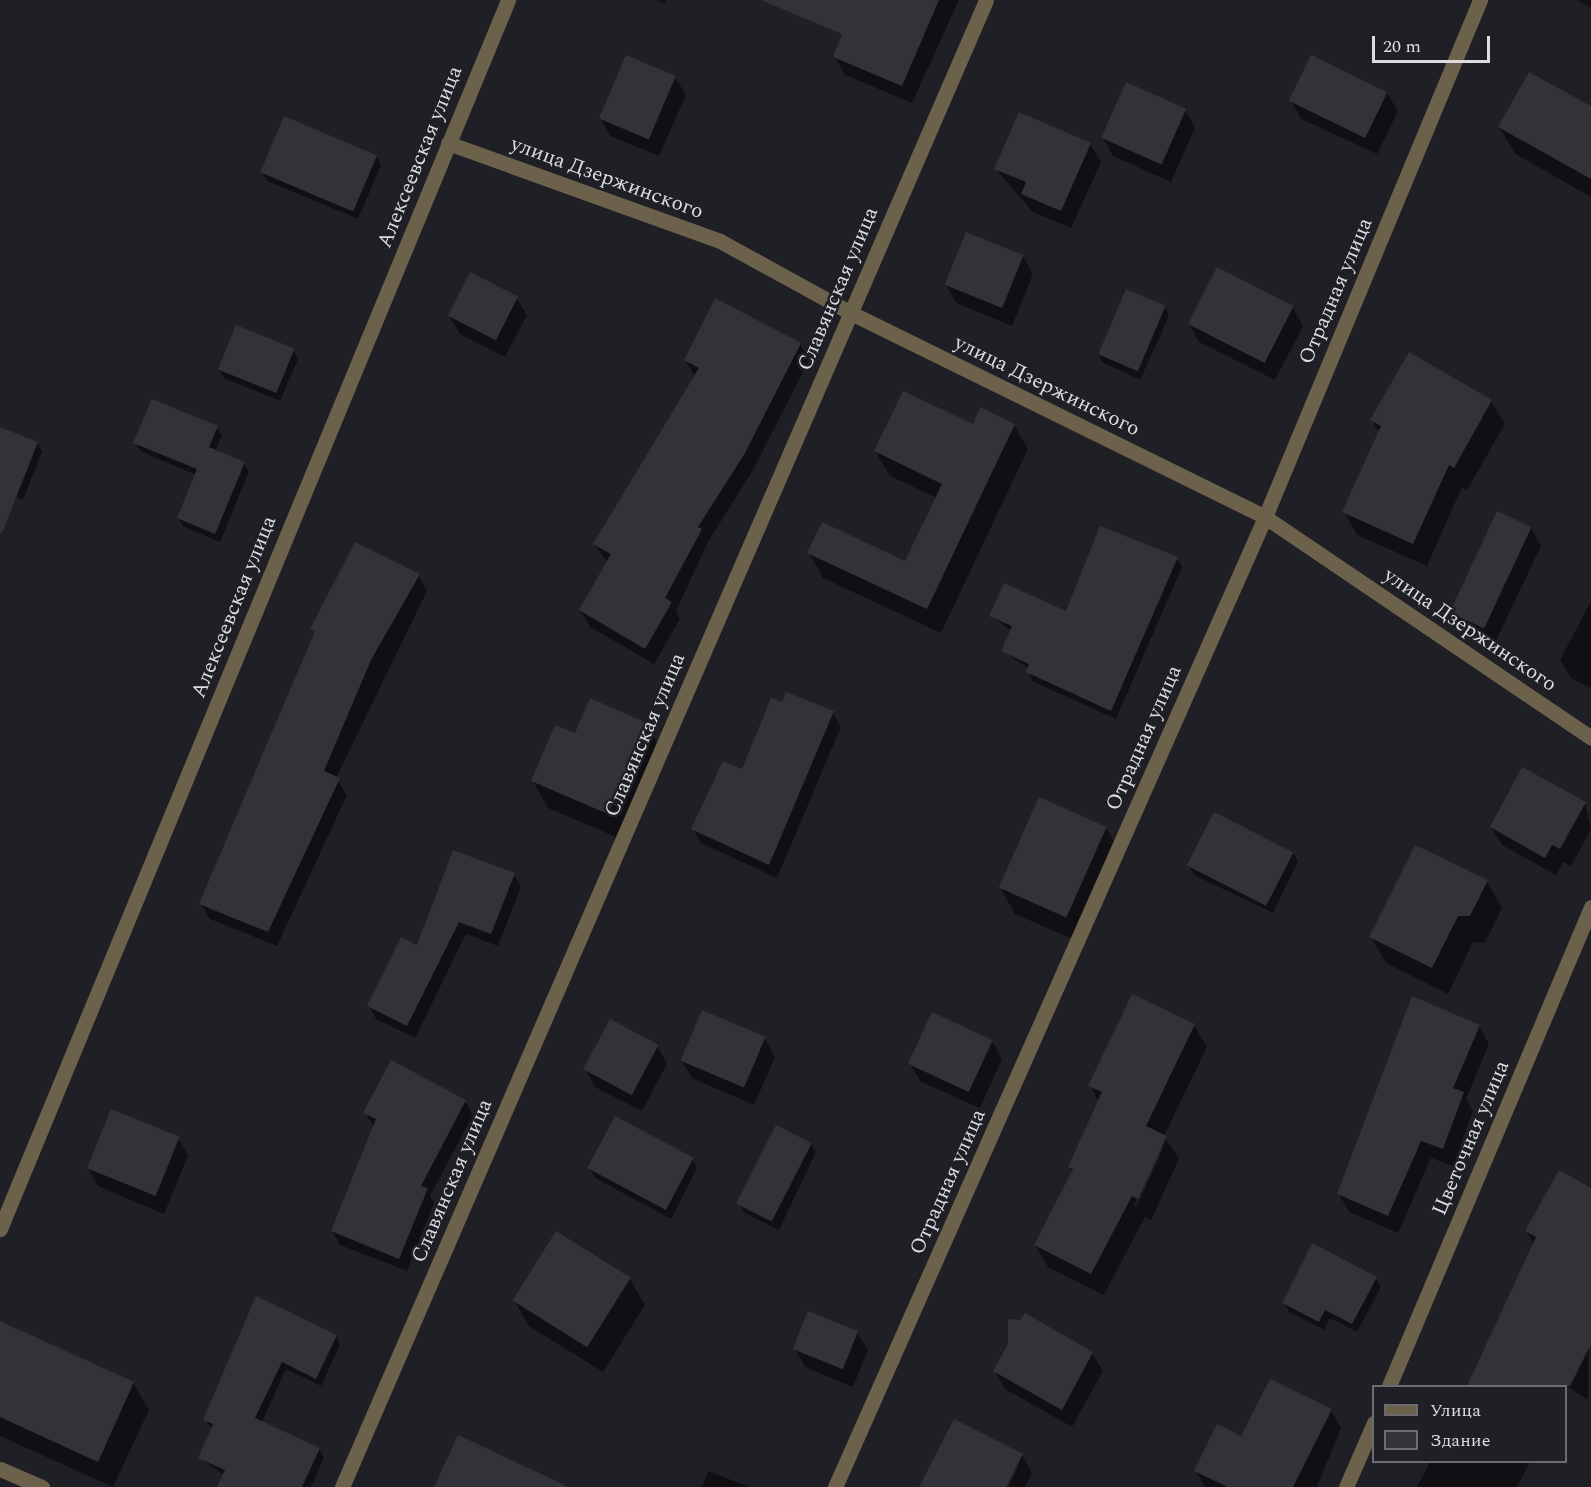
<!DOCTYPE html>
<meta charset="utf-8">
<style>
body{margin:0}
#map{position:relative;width:1591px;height:1487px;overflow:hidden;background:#1f1f26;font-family:Spectral,serif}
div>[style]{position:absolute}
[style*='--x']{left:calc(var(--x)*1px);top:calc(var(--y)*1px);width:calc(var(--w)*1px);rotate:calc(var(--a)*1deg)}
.shadow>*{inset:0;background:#0007}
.building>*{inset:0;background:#323239;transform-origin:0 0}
.street>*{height:15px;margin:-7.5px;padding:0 7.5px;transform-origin:7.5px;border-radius:7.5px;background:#6c624c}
span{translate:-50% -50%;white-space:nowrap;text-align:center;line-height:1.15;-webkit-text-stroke:5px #1f1f26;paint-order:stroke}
.street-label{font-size:21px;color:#dcdce1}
.legend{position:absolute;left:1372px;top:1385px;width:195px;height:78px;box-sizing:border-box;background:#1f1f26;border:2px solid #6b6b71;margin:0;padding:8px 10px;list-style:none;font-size:18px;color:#dcdce1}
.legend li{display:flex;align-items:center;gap:12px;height:30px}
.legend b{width:30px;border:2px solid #6b6b71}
.scale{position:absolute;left:1372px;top:36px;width:118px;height:27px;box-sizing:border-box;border:3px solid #dcdce1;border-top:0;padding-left:8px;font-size:18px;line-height:21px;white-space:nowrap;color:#dcdce1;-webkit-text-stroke:4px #1f1f26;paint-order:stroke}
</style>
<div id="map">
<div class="shadow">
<div style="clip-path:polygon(656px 0,667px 0,665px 4px)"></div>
<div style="clip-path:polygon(852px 0,959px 0,912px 103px,845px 75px,835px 57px)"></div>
<div style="clip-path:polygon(1577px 0,1591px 0,1591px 8px)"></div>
<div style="clip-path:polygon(675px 77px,686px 95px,659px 156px,610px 136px,600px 118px)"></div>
<div style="clip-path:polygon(1387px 93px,1398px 111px,1377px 154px,1301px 119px,1291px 101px)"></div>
<div style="clip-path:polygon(1591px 108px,1591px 197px,1515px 154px,1499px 127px)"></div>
<div style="clip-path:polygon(1185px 110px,1195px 128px,1171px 182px,1113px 156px,1103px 138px)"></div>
<div style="clip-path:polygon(1090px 144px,1101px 162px,1071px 228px,1033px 212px,996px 169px)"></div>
<div style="clip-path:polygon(376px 156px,381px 165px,358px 219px,267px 181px,262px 172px)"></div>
<div style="clip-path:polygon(1023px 256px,1033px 274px,1012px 326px,956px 303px,946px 285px)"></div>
<div style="clip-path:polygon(516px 297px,527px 315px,505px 357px,460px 334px,449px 316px)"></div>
<div style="clip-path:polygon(1165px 307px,1169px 316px,1140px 380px,1102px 362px,1098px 353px)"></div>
<div style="clip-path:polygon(1293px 308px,1303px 326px,1275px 380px,1199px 342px,1189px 324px)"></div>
<div style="clip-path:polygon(800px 344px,809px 360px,753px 470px,708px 542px,676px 611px,680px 619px,654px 664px,590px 627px,580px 610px,608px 563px,594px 544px,695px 376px,685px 360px)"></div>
<div style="clip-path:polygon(293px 350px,298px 359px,280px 401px,224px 378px,219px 369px)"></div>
<div style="clip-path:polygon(1491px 401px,1505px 424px,1467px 490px,1462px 487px,1427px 566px,1357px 535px,1344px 512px,1379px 433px,1372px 420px)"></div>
<div style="clip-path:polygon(1014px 425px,1028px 449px,941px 633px,823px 578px,809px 553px,906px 563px,937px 498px,890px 476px,875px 451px,973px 426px)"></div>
<div style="clip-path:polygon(217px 428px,222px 436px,215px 451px,244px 463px,249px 472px,220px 542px,183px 526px,178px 518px,196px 475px,140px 451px,135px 443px)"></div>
<div style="clip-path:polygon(0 429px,37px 443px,42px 452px,23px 500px,0 490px)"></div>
<div style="clip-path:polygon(1531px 528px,1541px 546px,1494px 645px,1461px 630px,1451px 612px)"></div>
<div style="clip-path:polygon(1177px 558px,1182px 567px,1116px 719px,1032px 681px,1029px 669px,1003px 651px,1011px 631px,991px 616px,1067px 613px)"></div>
<div style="clip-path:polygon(418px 575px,427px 591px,336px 778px,347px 795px,277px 946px,210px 919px,201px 904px,316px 635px,312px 629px)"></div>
<div style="clip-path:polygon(1591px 601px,1591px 688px,1571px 678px,1560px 660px)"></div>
<div style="clip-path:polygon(787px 694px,833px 713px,841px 727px,777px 878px,701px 843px,693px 829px,743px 771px)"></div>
<div style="clip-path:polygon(646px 724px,662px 751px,623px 840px,548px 808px,533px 781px,575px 735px)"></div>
<div style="clip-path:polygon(1585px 803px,1591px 829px,1571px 866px,1563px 862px,1556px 875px,1502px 845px,1491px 827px)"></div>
<div style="clip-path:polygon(1106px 828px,1122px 855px,1082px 943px,1015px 914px,1000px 887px)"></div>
<div style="clip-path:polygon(1293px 853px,1298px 861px,1273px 913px,1194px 875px,1189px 866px)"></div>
<div style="clip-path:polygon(514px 874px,521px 887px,498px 946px,466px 934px,415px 1038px,376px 1019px,369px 1006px,418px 947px)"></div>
<div style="clip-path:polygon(1487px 882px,1502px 908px,1485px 943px,1473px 942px,1448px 994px,1386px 963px,1371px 937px)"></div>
<div style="clip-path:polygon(evenodd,1194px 1025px,1207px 1047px,1164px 1136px,1179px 1159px,1151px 1220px,1145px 1217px,1104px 1295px,1048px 1267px,1035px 1245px,1073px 1172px,1070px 1167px,1099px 1102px,1090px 1086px,1194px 1025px,1160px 1148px,1163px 1148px,1137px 1206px,1134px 1205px,1160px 1148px)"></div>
<div style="clip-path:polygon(1479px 1026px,1489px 1044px,1466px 1099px,1473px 1111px,1453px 1166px,1431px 1158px,1398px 1233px,1349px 1212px,1339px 1194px)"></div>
<div style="clip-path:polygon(765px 1039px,775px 1057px,754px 1105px,692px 1078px,681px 1060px)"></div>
<div style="clip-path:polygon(992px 1041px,1002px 1059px,980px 1108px,921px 1082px,910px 1064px)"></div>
<div style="clip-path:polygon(657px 1046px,667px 1064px,642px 1111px,595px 1087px,585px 1069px)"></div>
<div style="clip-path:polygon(465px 1101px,473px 1115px,430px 1196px,434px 1203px,407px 1271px,340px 1245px,332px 1231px,374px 1127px,365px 1113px)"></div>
<div style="clip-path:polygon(178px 1138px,188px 1156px,164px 1214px,98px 1186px,88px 1168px)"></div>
<div style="clip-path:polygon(811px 1144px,816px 1152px,779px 1230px,745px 1213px,740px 1204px)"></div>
<div style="clip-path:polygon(692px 1159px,697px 1168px,671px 1219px,595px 1178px,590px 1169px)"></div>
<div style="clip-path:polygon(1591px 1190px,1588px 1400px,1566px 1386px,1468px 1386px,1534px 1244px,1526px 1231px)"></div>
<div style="clip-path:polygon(1376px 1278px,1381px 1287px,1357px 1332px,1330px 1318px,1324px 1330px,1289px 1312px,1284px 1303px)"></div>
<div style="clip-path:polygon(630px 1279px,645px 1305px,603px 1372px,529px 1326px,514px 1300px)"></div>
<div style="clip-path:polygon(256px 1298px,336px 1336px,340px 1345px,321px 1386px,286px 1369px,262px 1422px,319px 1449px,324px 1457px,311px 1487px,225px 1487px,224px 1475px,200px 1458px,213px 1430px,205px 1420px)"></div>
<div style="clip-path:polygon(1025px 1315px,1092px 1353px,1103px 1371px,1072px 1427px,1005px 1389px,995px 1371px)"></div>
<div style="clip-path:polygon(0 1322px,133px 1383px,149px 1410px,113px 1487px,0 1436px)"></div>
<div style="clip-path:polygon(857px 1332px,868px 1350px,853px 1387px,805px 1367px,795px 1349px)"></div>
<div style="clip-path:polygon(1331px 1410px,1341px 1428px,1317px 1487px,1205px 1487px,1196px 1471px,1242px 1438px)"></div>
<div style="clip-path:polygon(1022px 1455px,1032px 1473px,1025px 1487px,1008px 1487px,1020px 1463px,1004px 1487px,921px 1487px)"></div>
<div style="clip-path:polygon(1430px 1462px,1530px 1462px,1517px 1487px,1417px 1487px)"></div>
<div style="clip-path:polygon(708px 1471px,750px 1487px,702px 1487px)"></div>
</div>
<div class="building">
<div style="clip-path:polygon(761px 0,939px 0,902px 86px,833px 57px,842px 34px)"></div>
<div style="left:626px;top:55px;width:54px;height:69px;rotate:23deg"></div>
<div style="left:1311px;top:55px;width:85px;height:51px;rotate:26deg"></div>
<div style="clip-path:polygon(1529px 72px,1591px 106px,1591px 179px,1498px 127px)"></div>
<div style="left:1126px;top:82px;width:66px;height:61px;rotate:24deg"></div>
<div style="clip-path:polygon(1019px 112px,1091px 143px,1061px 211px,1021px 194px,1026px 182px,994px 169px)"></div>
<div style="left:284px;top:116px;width:101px;height:61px;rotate:23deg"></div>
<div style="left:966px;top:232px;width:62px;height:57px;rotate:22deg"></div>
<div style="left:1217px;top:267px;width:86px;height:64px;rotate:27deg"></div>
<div style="left:470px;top:272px;width:54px;height:49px;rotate:27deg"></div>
<div style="left:1126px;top:289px;width:43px;height:71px;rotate:23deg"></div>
<div style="clip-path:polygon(715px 298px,801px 343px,745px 453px,698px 527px,702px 529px,665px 598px,672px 602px,645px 649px,579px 610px,611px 554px,593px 544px,699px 368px,684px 360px)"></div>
<div style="left:236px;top:325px;width:63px;height:48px;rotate:22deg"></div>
<div style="clip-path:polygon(1409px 352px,1492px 400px,1454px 468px,1449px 465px,1413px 544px,1342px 512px,1381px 426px,1370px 420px)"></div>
<div style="clip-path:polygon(903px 391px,973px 424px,980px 407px,1015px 424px,927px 609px,807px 553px,822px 522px,905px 561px,942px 484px,874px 451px)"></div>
<div style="clip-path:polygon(152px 399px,218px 426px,209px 447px,245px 462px,215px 534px,177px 518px,197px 469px,133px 443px)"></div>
<div style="clip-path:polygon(0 427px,38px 442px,2px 533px,0 533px)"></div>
<div style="left:1497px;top:511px;width:38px;height:112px;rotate:25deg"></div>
<div style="clip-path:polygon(1100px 526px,1178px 557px,1111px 711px,1026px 672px,1029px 664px,1001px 651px,1012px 626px,989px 616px,1004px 583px,1066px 611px)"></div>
<div style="clip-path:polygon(355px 542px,420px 574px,371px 660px,324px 771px,340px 778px,268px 932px,199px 904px,315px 631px,310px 629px)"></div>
<div style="clip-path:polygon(786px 692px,834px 711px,769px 865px,691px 829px,723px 761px,742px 769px,771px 698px,782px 702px)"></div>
<div style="clip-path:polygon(590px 698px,647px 723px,608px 814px,531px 781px,555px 725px,575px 733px)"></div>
<div style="clip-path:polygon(1522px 767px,1586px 802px,1560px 849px,1552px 845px,1545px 858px,1490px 827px)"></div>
<div style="left:1039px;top:797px;width:74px;height:99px;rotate:24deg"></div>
<div style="left:1214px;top:812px;width:89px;height:60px;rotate:27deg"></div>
<div style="clip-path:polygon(1415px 845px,1488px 880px,1470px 916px,1458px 916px,1432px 968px,1369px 937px)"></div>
<div style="clip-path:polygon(453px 850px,515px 873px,491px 934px,459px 922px,407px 1026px,367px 1006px,401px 937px,417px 945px)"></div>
<div style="clip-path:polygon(1132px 994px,1195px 1024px,1146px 1126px,1167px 1136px,1138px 1199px,1132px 1196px,1091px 1274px,1034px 1245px,1073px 1169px,1068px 1167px,1102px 1092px,1088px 1086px)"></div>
<div style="clip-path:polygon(1412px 996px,1480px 1025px,1453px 1088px,1464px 1092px,1443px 1149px,1421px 1141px,1388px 1216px,1337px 1194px)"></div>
<div style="left:702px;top:1010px;width:69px;height:55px;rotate:23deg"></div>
<div style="left:932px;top:1012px;width:67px;height:57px;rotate:25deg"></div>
<div style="left:610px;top:1019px;width:55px;height:57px;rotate:28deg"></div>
<div style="clip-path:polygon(391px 1060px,466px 1100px,421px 1186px,428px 1188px,399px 1259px,331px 1231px,376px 1119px,363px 1113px)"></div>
<div style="left:111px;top:1109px;width:74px;height:64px;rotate:22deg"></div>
<div style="left:615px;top:1116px;width:89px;height:59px;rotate:28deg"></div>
<div style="left:776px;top:1125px;width:40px;height:88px;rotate:27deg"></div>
<div style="clip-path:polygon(1559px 1170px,1591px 1188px,1591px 1344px,1570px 1386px,1467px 1386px,1536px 1237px,1525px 1231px)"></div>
<div style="left:556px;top:1231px;width:88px;height:82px;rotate:32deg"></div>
<div style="clip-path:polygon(1312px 1243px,1377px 1277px,1352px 1324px,1325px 1310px,1319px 1322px,1282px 1303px)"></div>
<div style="clip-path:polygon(256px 1296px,337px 1335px,316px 1379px,282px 1362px,255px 1418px,320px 1448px,302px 1487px,217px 1487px,225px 1470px,198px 1458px,213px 1424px,203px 1420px)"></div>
<div style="left:808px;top:1311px;width:54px;height:41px;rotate:22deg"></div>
<div style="clip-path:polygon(1025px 1313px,1093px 1352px,1062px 1410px,993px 1371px,1008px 1344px,1008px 1319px,1020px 1320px)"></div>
<div style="clip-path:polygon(0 1321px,134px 1382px,98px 1462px,0 1417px)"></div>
<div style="clip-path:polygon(1270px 1379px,1332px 1409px,1293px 1487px,1228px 1487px,1194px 1471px,1217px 1424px,1241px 1436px)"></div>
<div style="clip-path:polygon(954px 1419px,1023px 1454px,1006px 1487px,919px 1487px)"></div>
<div style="clip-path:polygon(458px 1435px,569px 1487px,434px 1487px)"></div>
</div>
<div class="street">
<div style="--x:448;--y:143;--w:289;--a:19.8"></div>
<div style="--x:720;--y:241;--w:149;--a:28.8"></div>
<div style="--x:851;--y:313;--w:462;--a:26.2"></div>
<div style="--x:1265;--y:517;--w:394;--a:34.1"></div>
<div style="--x:0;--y:1229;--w:1330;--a:-67.54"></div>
<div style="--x:1389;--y:1386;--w:520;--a:-67.13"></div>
<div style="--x:0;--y:1469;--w:46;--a:23.2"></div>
<div style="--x:342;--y:1487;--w:1620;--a:-66.58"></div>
<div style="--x:835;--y:1487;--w:1061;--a:-66.09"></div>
<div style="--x:1265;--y:517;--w:560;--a:-67.42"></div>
<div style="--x:1346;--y:1487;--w:70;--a:-66.4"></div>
</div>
<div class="street-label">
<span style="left:420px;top:157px;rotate:-68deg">Алексеевская улица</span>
<span style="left:607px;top:178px;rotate:20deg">улица Дзержинского</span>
<span style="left:838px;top:289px;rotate:-67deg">Славянская улица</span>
<span style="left:1336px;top:291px;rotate:-67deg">Отрадная улица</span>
<span style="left:1047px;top:386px;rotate:26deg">улица Дзержинского</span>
<span style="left:234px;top:607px;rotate:-68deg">Алексеевская улица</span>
<span style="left:1470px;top:630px;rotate:34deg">улица Дзержинского</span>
<span style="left:645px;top:735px;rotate:-67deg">Славянская улица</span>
<span style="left:1144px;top:738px;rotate:-66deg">Отрадная улица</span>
<span style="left:1471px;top:1138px;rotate:-67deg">Цветочная улица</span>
<span style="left:452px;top:1181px;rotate:-67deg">Славянская улица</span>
<span style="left:948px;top:1182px;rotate:-66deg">Отрадная улица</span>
</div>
<ul class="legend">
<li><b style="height:8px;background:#6c624c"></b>Улица</li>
<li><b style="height:16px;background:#323239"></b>Здание</li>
</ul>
<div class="scale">20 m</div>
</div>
